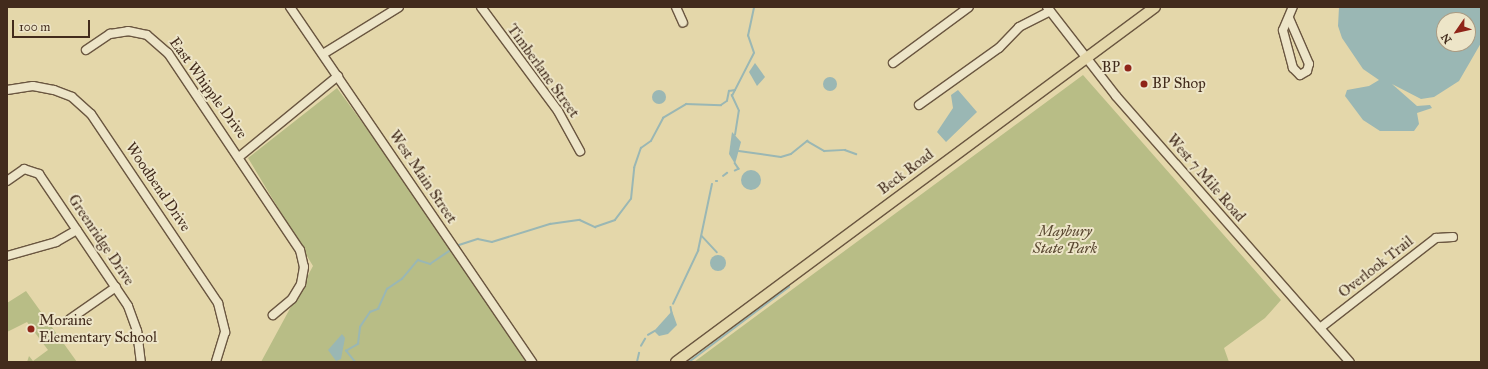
<!DOCTYPE html>
<style>
body{margin:0}
#map{position:relative;width:1488px;height:369px;overflow:hidden;background:#e4d7aa;font-family:"IM FELL Great Primer",serif}
div>[style]{position:absolute}
[style*='--x']{left:calc(var(--x)*1px);top:calc(var(--y)*1px);width:calc(var(--w)*1px);rotate:calc(var(--a)*1deg)}
.green>*{inset:0;background:#b8bd86}
.water>*{inset:0;background:#9ab7b4}
.round{border-radius:50%}
.stream>*{height:1.5px;margin:-0.75px;padding:0 0.75px;transform-origin:0.75px;border-radius:0.75px;background:#9ab7b4}
.roads{filter:drop-shadow(1px 0 #6a5640) drop-shadow(-1px 0 #6a5640) drop-shadow(0 1px #6a5640) drop-shadow(0 -1px #6a5640)}
.minor>*{height:8px;margin:-4px;padding:0 4px;transform-origin:4px;border-radius:4px;background:#ede5c8}
.major>*{height:10px;margin:-5px;padding:0 5px;transform-origin:5px;border-radius:5px;background:#e4d7aa}
.dots>*{width:11px;height:11px;translate:-50% -50%;box-sizing:border-box;border:2px solid #ede5c8;border-radius:50%}
span{translate:-50% -50%;white-space:nowrap;text-align:center;line-height:1.15;-webkit-text-stroke:4px #ede5c8;paint-order:stroke}
.poi-label{font-size:15px;color:#422b1c}
.right{translate:-100% -50%;text-align:right}
.left{translate:0 -50%;text-align:left}
.street-label{font-size:15px;color:#422b1c}
.park-label{font-size:15px;color:#5a4831;font-style:italic}
.frame{position:absolute;inset:0;border:8px solid #422b1c;pointer-events:none}
.north{position:absolute;left:1436px;top:12px;width:40px;height:40px;box-sizing:border-box;background:#ede5c8;border:1px solid #a99b83;border-radius:50%;rotate:236deg;font-size:11px;font-weight:700;line-height:16px;text-align:center;color:#422b1c}
.north::after{content:'';display:block;margin:auto;width:14px;height:18px;background:#8f2418;clip-path:polygon(50% 0,100% 100%,50% 72%,0 100%)}
.scale{position:absolute;left:12px;top:20px;width:78px;height:18px;box-sizing:border-box;border:2px solid #422b1c;border-top:0;padding-left:5px;font-size:12px;line-height:14px;white-space:nowrap;color:#422b1c;-webkit-text-stroke:3px #ede5c8;paint-order:stroke}
</style>
<div id="map">
<div class="green">
<div style="clip-path:polygon(1083px 75px,1281px 300px,1265px 318px,1224px 348px,1229px 362px,694px 362px)"></div>
<div style="clip-path:polygon(337px 88px,414px 193px,526px 362px,261px 362px,313px 266px,248px 158px)"></div>
<div style="clip-path:polygon(26px 291px,77px 362px,27px 362px,29px 356px,33px 361px,48px 350px,27px 322px,7px 332px,7px 303px)"></div>
</div>
<div class="water">
<div style="clip-path:polygon(evenodd,1339px 7px,1481px 7px,1481px 43px,1459px 81px,1434px 97px,1421px 99px,1392px 84px,1417px 106px,1430px 105px,1432px 108px,1417px 113px,1419px 124px,1414px 131px,1380px 131px,1363px 120px,1345px 96px,1347px 90px,1369px 86px,1379px 80px,1363px 69px,1342px 38px,1338px 26px,1339px 7px,1444px 20px,1468px 20px,1468px 44px,1444px 44px,1444px 20px)"></div>
<div style="clip-path:polygon(755px 63px,765px 77px,757px 86px,749px 72px)"></div>
<div class="round" style="left:823px;top:77px;width:14px;height:14px"></div>
<div class="round" style="left:652px;top:90px;width:14px;height:14px"></div>
<div style="clip-path:polygon(958px 90px,977px 112px,946px 142px,937px 132px,953px 108px,951px 95px)"></div>
<div style="clip-path:polygon(732px 132px,741px 142px,735px 164px,729px 154px)"></div>
<div class="round" style="left:741px;top:170px;width:20px;height:20px"></div>
<div class="round" style="left:710px;top:255px;width:16px;height:16px"></div>
<div style="clip-path:polygon(672px 311px,677px 325px,668px 334px,659px 336px,654px 331px)"></div>
<div style="clip-path:polygon(342px 334px,345px 338px,341px 359px,336px 361px,328px 350px)"></div>
</div>
<div class="stream">
<div style="--x:735;--y:135;--w:24;--a:-81"></div>
<div style="--x:739;--y:111;--w:17;--a:-115"></div>
<div style="--x:732;--y:96;--w:48;--a:-62.9"></div>
<div style="--x:754;--y:53;--w:18;--a:-109"></div>
<div style="--x:748;--y:36;--w:30;--a:-78"></div>
<div style="--x:739;--y:151;--w:42;--a:8.1"></div>
<div style="--x:781;--y:157;--w:10;--a:-17"></div>
<div style="--x:791;--y:154;--w:21;--a:-39"></div>
<div style="--x:807;--y:141;--w:20;--a:30"></div>
<div style="--x:824;--y:151;--w:21;--a:-3"></div>
<div style="--x:845;--y:150;--w:12;--a:20"></div>
<div style="--x:735;--y:163;--w:7;--a:56"></div>
<div style="--x:739;--y:169;--w:4;--a:153"></div>
<div style="--x:723;--y:176;--w:5;--a:-37"></div>
<div style="--x:716;--y:181;--w:1;--a:0"></div>
<div style="--x:702;--y:236;--w:22;--a:47"></div>
<div style="--x:456;--y:246;--w:23;--a:-18"></div>
<div style="--x:478;--y:239;--w:14;--a:12"></div>
<div style="--x:492;--y:242;--w:61;--a:-17.2"></div>
<div style="--x:550;--y:224;--w:30;--a:-8"></div>
<div style="--x:580;--y:220;--w:17;--a:25"></div>
<div style="--x:595;--y:227;--w:21;--a:-19"></div>
<div style="--x:615;--y:220;--w:26;--a:-53"></div>
<div style="--x:631;--y:199;--w:31;--a:-84"></div>
<div style="--x:634;--y:168;--w:21;--a:-71"></div>
<div style="--x:641;--y:148;--w:12;--a:-35"></div>
<div style="--x:651;--y:141;--w:26;--a:-62"></div>
<div style="--x:663;--y:118;--w:27;--a:-31"></div>
<div style="--x:686;--y:104;--w:35;--a:2"></div>
<div style="--x:721;--y:105;--w:7;--a:-34"></div>
<div style="--x:727;--y:101;--w:10;--a:-79"></div>
<div style="--x:729;--y:91;--w:6;--a:-9"></div>
<div style="--x:673;--y:304;--w:59;--a:-64.7"></div>
<div style="--x:698;--y:251;--w:68;--a:-78.2"></div>
<div style="--x:671;--y:307;--w:6;--a:81"></div>
<div style="--x:648;--y:335;--w:8;--a:-30"></div>
<div style="--x:641;--y:346;--w:8;--a:-60"></div>
<div style="--x:355;--y:362;--w:14;--a:-129"></div>
<div style="--x:346;--y:351;--w:14;--a:-30"></div>
<div style="--x:358;--y:344;--w:17;--a:-83"></div>
<div style="--x:360;--y:327;--w:18;--a:-56"></div>
<div style="--x:370;--y:312;--w:9;--a:-21"></div>
<div style="--x:378;--y:309;--w:22;--a:-66"></div>
<div style="--x:387;--y:289;--w:18;--a:-34"></div>
<div style="--x:402;--y:279;--w:25;--a:-50"></div>
<div style="--x:418;--y:260;--w:13;--a:18"></div>
<div style="--x:430;--y:264;--w:27;--a:-34"></div>
<div style="--x:637;--y:362;--w:9;--a:-77"></div>
<div style="--x:689;--y:362;--w:125;--a:-36.9"></div>
</div>
<div class="roads">
<div class="minor">
<div style="--x:290;--y:7;--w:430;--a:55.7"></div>
<div style="--x:481;--y:7;--w:129;--a:53.5"></div>
<div style="--x:558;--y:111;--w:46;--a:61.2"></div>
<div style="--x:676;--y:7;--w:17;--a:66"></div>
<div style="--x:1047;--y:7;--w:113;--a:52.2"></div>
<div style="--x:1116;--y:96;--w:354;--a:48.7"></div>
<div style="--x:1289;--y:18;--w:50;--a:66.5"></div>
<div style="--x:1309;--y:64;--w:7;--a:106"></div>
<div style="--x:1307;--y:71;--w:8;--a:150"></div>
<div style="--x:1300;--y:75;--w:10;--a:-135"></div>
<div style="--x:1293;--y:68;--w:39;--a:-105"></div>
<div style="--x:1283;--y:30;--w:25;--a:-67"></div>
<div style="--x:86;--y:50;--w:29;--a:-34"></div>
<div style="--x:110;--y:34;--w:18;--a:-9"></div>
<div style="--x:128;--y:31;--w:19;--a:12"></div>
<div style="--x:147;--y:35;--w:28;--a:41"></div>
<div style="--x:168;--y:53;--w:237;--a:56.2"></div>
<div style="--x:300;--y:250;--w:17;--a:77"></div>
<div style="--x:304;--y:267;--w:17;--a:100"></div>
<div style="--x:301;--y:284;--w:17;--a:121"></div>
<div style="--x:292;--y:299;--w:25;--a:140"></div>
<div style="--x:323;--y:54;--w:89;--a:-31.7"></div>
<div style="--x:893;--y:63;--w:94;--a:-36.4"></div>
<div style="--x:7;--y:90;--w:26;--a:-9"></div>
<div style="--x:33;--y:86;--w:21;--a:11"></div>
<div style="--x:54;--y:90;--w:19;--a:21"></div>
<div style="--x:72;--y:97;--w:25;--a:42"></div>
<div style="--x:91;--y:114;--w:228;--a:56.1"></div>
<div style="--x:218;--y:303;--w:30;--a:76"></div>
<div style="--x:225;--y:332;--w:31;--a:107"></div>
<div style="--x:919;--y:105;--w:98;--a:-35.5"></div>
<div style="--x:999;--y:48;--w:29;--a:-46"></div>
<div style="--x:1019;--y:27;--w:35;--a:-27"></div>
<div style="--x:239;--y:157;--w:128;--a:-39.3"></div>
<div style="--x:7;--y:181;--w:21;--a:-35"></div>
<div style="--x:24;--y:169;--w:16;--a:18"></div>
<div style="--x:39;--y:174;--w:159;--a:56"></div>
<div style="--x:128;--y:306;--w:27;--a:70"></div>
<div style="--x:137;--y:331;--w:31;--a:83"></div>
<div style="--x:7;--y:256;--w:51;--a:-15.9"></div>
<div style="--x:56;--y:242;--w:24;--a:-30"></div>
<div style="--x:70;--y:319;--w:56;--a:-34.8"></div>
<div style="--x:1320;--y:328;--w:147;--a:-37.8"></div>
<div style="--x:1436;--y:238;--w:17;--a:-3"></div>
</div>
<div class="major">
<div style="--x:676;--y:362;--w:596;--a:-36.54"></div>
</div>
</div>
<div class="dots">
<div style="left:1128px;top:68px;background:#8f2418"></div>
<div style="left:1144px;top:84px;background:#8f2418"></div>
<div style="left:31px;top:329px;background:#8f2418"></div>
</div>
<div class="poi-label">
<span class="right" style="left:1120px;top:68px">BP</span>
<span class="left" style="left:1152px;top:84px">BP Shop</span>
<span class="left" style="left:39px;top:329px">Moraine<br>Elementary School</span>
</div>
<div class="street-label">
<span style="left:543px;top:71px;rotate:54deg">Timberlane Street</span>
<span style="left:208px;top:88px;rotate:54deg">East Whipple Drive</span>
<span style="left:906px;top:172px;rotate:-37deg">Beck Road</span>
<span style="left:423px;top:177px;rotate:56deg">West Main Street</span>
<span style="left:1206px;top:178px;rotate:49deg">West 7 Mile Road</span>
<span style="left:158px;top:187px;rotate:56deg">Woodbend Drive</span>
<span style="left:101px;top:240px;rotate:56deg">Greenridge Drive</span>
<span style="left:1376px;top:267px;rotate:-38deg">Overlook Trail</span>
</div>
<div class="park-label">
<span style="left:1065px;top:240px">Maybury<br>State Park</span>
</div>
<div class="frame"></div>
<div class="north">N</div>
<div class="scale">100 m</div>
</div>
